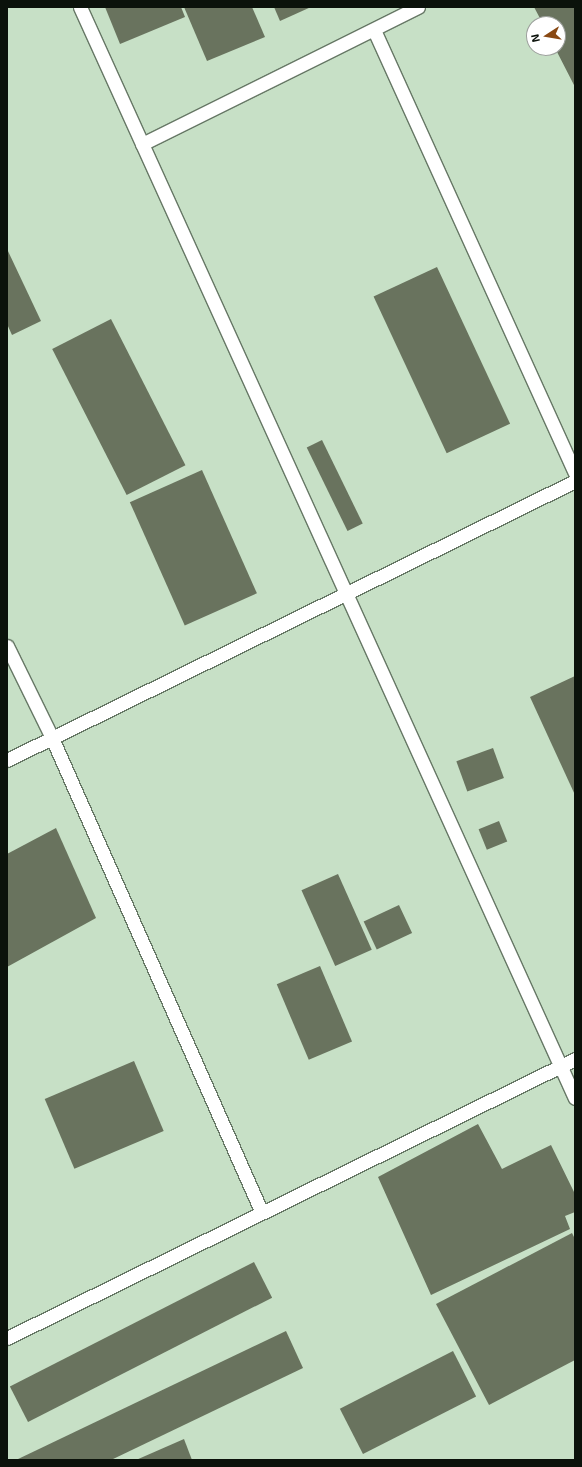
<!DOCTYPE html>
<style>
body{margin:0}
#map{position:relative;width:582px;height:1467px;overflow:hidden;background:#d4e8d4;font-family:"Exo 2",sans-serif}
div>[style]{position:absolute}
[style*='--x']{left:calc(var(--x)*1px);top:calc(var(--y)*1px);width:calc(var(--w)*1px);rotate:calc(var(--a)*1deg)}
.built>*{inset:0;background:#c7e0c6}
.building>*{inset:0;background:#69735e;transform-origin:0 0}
.roads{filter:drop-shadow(1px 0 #677866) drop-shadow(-1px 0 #677866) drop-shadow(0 1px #677866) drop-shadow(0 -1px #677866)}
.lane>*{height:13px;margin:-6.5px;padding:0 6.5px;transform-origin:6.5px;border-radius:6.5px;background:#fff}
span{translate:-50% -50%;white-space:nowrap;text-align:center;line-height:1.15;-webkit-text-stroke:3.5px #fff;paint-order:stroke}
.frame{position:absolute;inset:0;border:8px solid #0b120b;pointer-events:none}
.north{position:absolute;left:526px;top:16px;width:40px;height:40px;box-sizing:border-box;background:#fff;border:1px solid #9da09d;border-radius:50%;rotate:258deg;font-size:11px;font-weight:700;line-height:16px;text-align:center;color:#0b120b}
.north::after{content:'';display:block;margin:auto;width:14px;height:18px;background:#894913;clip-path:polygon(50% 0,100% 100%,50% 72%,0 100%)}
</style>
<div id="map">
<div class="built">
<div style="clip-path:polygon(evenodd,7px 7px,575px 7px,575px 1460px,7px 1460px,7px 7px,534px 24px,558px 24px,558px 48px,534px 48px,534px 24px)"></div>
</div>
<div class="building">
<div style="clip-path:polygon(105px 7px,181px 7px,185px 17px,120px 44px)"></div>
<div style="clip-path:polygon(184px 7px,252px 7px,265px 37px,207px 61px)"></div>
<div style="clip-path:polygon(274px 7px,311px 7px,280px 21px)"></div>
<div style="clip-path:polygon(534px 7px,575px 7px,575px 87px,555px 48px,558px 48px,558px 24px,543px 24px)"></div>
<div style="clip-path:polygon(7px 249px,41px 321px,12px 335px,7px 324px)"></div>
<div style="left:437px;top:267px;width:173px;height:70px;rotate:65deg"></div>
<div style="left:111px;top:319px;width:164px;height:66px;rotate:63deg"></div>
<div style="left:322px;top:440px;width:93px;height:17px;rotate:64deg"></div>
<div style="left:202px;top:470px;width:135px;height:79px;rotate:66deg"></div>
<div style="clip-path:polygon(575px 676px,575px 795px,530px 697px)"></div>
<div style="left:493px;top:748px;width:32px;height:39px;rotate:70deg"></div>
<div style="left:499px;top:821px;width:22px;height:22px;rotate:68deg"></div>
<div style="clip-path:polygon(56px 828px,96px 918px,7px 967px,7px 854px)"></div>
<div style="left:338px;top:874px;width:83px;height:40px;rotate:66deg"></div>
<div style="left:399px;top:905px;width:31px;height:39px;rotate:65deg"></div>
<div style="left:320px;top:966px;width:82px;height:47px;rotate:67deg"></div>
<div style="left:134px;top:1061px;width:76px;height:97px;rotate:67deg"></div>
<div style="clip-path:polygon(478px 1124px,502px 1169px,551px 1145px,575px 1194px,575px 1212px,565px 1216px,570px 1229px,431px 1295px,378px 1177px)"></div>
<div style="clip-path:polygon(572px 1233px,575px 1239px,575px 1360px,489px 1405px,436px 1304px)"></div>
<div style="left:254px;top:1262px;width:40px;height:274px;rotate:63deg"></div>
<div style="clip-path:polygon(286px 1331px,303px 1368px,111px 1460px,16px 1460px)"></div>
<div style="left:453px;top:1351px;width:51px;height:127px;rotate:63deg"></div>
<div style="clip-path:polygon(184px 1439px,192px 1460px,136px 1460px)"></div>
</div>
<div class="roads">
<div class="lane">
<div style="--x:80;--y:7;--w:1198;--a:65.6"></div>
<div style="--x:374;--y:30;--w:486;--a:65.6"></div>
<div style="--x:142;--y:144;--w:308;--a:-26.4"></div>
<div style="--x:7;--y:646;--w:102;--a:63.9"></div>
<div style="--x:52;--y:738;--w:519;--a:66.15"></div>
<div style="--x:7;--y:760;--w:633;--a:-26.16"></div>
<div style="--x:7;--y:1338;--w:633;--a:-26.16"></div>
</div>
</div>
<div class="frame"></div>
<div class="north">N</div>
</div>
